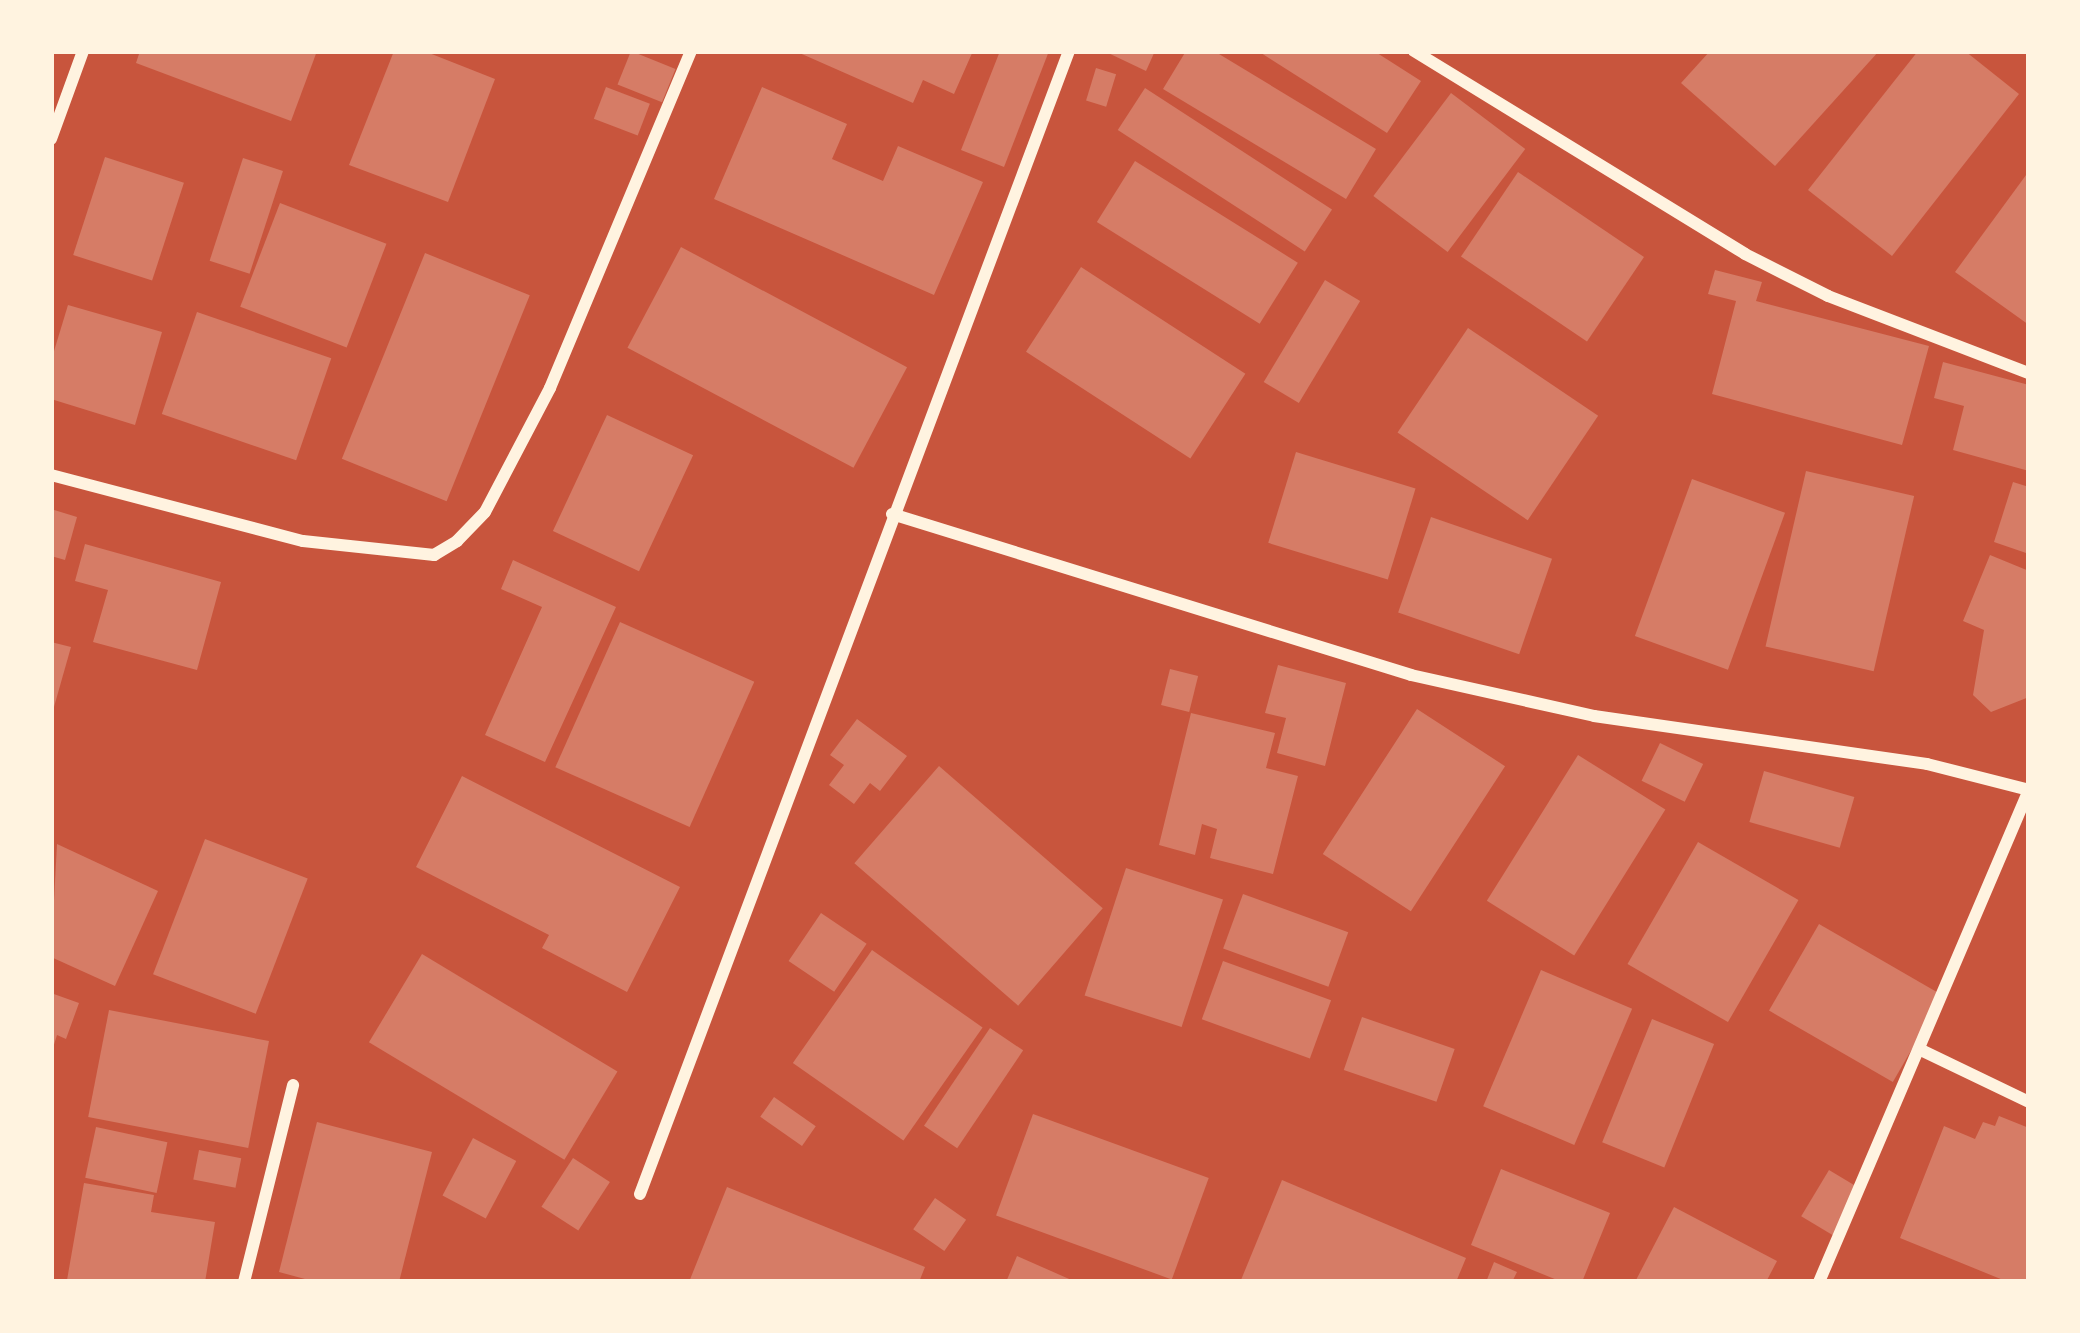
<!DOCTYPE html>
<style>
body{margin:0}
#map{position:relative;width:2080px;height:1333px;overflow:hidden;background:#c8553d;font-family:"Roboto Condensed",sans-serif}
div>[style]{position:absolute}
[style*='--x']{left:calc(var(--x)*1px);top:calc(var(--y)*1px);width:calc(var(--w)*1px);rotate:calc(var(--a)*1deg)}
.building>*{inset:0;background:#d67c66;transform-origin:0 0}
.minor>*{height:12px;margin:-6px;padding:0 6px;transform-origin:6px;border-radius:6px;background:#fff3e0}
span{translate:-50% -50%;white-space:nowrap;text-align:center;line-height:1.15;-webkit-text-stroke:9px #fff3e0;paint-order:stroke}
.frame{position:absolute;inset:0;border:54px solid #fff3e0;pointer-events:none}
</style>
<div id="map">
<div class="building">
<div style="clip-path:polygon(140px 51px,317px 51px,291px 121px,136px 63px)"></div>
<div style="clip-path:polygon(394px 51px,424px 51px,495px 79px,448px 202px,349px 165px)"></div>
<div style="left:631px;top:51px;width:48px;height:36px;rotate:22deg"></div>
<div style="clip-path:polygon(795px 51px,973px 51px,954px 94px,923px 80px,913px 103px)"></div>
<div style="clip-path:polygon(1000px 51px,1049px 51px,1004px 167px,961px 150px)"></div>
<div style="clip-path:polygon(1104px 51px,1155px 51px,1146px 71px)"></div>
<div style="clip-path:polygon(1186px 51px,1214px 51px,1376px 149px,1346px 199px,1163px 89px)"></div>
<div style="clip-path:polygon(1258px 51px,1374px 51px,1421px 81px,1387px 133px)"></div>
<div style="clip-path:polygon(1710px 51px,1879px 51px,1775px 166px,1681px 83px)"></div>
<div style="clip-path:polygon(1918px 51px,1965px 51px,2019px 94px,1892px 256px,1808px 190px)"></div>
<div style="left:1096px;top:68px;width:21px;height:34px;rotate:17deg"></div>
<div style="left:606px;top:87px;width:47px;height:34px;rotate:21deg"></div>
<div style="clip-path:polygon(762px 87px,847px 124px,832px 159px,883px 181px,898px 146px,983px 182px,934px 295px,714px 199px)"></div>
<div style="left:1145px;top:88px;width:223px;height:50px;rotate:33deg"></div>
<div style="left:1451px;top:93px;width:93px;height:129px;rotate:37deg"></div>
<div style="left:105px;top:157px;width:83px;height:103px;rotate:18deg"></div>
<div style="left:243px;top:158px;width:42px;height:108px;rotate:18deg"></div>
<div style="left:1135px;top:161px;width:192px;height:72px;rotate:32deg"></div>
<div style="clip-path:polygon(2029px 171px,2029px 325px,1955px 272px)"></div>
<div style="left:1518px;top:172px;width:152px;height:102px;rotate:34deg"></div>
<div style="left:280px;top:203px;width:114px;height:111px;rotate:21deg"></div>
<div style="left:681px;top:247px;width:256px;height:114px;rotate:28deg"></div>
<div style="left:425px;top:253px;width:113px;height:222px;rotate:22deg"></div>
<div style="left:1081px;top:267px;width:196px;height:101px;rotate:33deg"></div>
<div style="clip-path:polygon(1715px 270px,1762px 282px,1756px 301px,1929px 346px,1902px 445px,1712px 394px,1736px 301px,1708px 294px)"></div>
<div style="left:1325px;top:280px;width:41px;height:119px;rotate:31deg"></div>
<div style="clip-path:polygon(68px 305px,162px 332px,135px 425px,51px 399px,51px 361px)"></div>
<div style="left:197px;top:312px;width:142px;height:108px;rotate:19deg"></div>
<div style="left:1468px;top:328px;width:157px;height:126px;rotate:34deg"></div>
<div style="clip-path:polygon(1943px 362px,2029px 385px,2029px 471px,1953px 450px,1964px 406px,1934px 398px)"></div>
<div style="left:607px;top:415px;width:95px;height:128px;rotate:25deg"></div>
<div style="left:1296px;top:452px;width:125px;height:95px;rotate:17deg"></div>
<div style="left:1806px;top:471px;width:111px;height:180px;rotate:13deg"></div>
<div style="left:1692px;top:479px;width:99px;height:167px;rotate:20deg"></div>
<div style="clip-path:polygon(2013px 482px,2029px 487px,2029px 554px,1994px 542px)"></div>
<div style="clip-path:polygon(51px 509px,77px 517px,65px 560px,51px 556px)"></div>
<div style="left:1431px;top:517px;width:128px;height:101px;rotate:19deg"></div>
<div style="clip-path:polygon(85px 544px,221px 582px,197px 670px,93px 642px,108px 590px,75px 581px)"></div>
<div style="clip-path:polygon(1990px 555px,2029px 571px,2029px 697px,1991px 712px,1973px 695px,1984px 630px,1963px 621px)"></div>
<div style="clip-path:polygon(513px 560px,616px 607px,545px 762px,485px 735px,542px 607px,501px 589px)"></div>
<div style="left:620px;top:622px;width:147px;height:159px;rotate:24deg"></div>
<div style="clip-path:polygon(51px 642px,71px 647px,52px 714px,51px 714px)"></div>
<div style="clip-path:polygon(1278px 665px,1346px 683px,1325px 766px,1277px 753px,1286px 718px,1265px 713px)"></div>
<div style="left:1170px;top:669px;width:29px;height:37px;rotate:14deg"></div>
<div style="left:1417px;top:709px;width:105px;height:173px;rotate:33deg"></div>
<div style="clip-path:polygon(1191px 713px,1275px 733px,1266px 768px,1298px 776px,1273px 874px,1210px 858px,1217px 829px,1202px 824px,1195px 855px,1159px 845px)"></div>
<div style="clip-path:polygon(857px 719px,907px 756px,880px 791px,870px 783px,854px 804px,829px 785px,844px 765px,830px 755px)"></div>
<div style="left:1660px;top:743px;width:48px;height:42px;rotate:26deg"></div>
<div style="left:1578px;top:755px;width:103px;height:172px;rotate:32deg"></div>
<div style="left:939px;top:766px;width:217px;height:129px;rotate:41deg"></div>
<div style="left:1764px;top:771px;width:94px;height:53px;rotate:16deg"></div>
<div style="clip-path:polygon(462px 776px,680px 887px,627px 992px,542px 948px,549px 935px,416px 867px)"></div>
<div style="left:205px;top:839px;width:110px;height:145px;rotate:21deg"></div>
<div style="left:1698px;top:842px;width:116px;height:141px;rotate:30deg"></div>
<div style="clip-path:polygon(57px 844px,158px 891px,115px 986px,51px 957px)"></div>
<div style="left:1126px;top:868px;width:102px;height:134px;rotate:18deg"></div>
<div style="left:1243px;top:894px;width:112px;height:58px;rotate:20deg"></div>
<div style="left:821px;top:913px;width:55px;height:58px;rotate:34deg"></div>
<div style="left:1819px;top:924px;width:143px;height:100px;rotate:30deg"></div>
<div style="left:872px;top:950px;width:135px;height:138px;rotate:35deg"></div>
<div style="left:422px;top:954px;width:228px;height:103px;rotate:31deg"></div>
<div style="left:1223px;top:961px;width:115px;height:62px;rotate:20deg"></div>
<div style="left:1541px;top:970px;width:99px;height:148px;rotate:23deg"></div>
<div style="clip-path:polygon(51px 993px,79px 1003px,66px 1039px,57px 1035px,52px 1051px)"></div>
<div style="left:109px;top:1010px;width:163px;height:109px;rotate:11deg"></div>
<div style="left:1362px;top:1017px;width:98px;height:56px;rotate:19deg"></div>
<div style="left:1652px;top:1019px;width:67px;height:133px;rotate:22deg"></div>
<div style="left:990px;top:1028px;width:40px;height:118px;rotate:34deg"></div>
<div style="left:774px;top:1097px;width:51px;height:24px;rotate:35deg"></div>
<div style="left:1033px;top:1114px;width:187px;height:108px;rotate:20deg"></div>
<div style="clip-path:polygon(1999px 1116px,2029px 1128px,2029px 1282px,2008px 1282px,1900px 1238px,1944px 1126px,1975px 1139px,1983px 1122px,1995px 1126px)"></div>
<div style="clip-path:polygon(317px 1122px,432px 1152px,399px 1282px,316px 1282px,279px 1272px)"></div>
<div style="left:96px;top:1127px;width:73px;height:52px;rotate:12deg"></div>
<div style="left:473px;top:1138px;width:49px;height:65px;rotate:28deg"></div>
<div style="left:199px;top:1150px;width:43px;height:30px;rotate:11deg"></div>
<div style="left:573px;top:1158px;width:44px;height:58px;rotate:33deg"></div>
<div style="clip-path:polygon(1501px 1169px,1610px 1213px,1582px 1282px,1562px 1282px,1471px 1245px)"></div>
<div style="left:1829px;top:1170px;width:37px;height:54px;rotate:31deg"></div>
<div style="clip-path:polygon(1282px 1180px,1466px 1258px,1456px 1282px,1241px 1280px)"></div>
<div style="clip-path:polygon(84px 1183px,154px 1195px,151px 1212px,215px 1222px,205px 1282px,67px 1280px)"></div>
<div style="clip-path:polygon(727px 1187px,925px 1267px,919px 1282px,689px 1282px)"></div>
<div style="left:935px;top:1198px;width:38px;height:38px;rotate:35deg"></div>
<div style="clip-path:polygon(1674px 1207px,1777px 1261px,1766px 1282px,1635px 1282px)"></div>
<div style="clip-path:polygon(1017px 1256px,1076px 1282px,1006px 1282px)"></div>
<div style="clip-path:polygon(1494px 1262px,1517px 1272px,1512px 1282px,1486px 1282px)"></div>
</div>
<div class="minor">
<div style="--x:1414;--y:51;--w:388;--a:31.5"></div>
<div style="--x:1745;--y:254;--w:93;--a:26.8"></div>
<div style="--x:1828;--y:296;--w:215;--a:21"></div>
<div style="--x:51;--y:139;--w:94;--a:-70"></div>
<div style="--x:51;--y:475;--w:260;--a:14.7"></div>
<div style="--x:303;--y:541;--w:132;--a:6.1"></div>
<div style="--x:434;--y:555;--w:27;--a:-31"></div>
<div style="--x:457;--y:541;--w:40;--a:-46"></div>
<div style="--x:485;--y:512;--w:140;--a:-62.3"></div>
<div style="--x:550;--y:388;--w:365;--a:-67.3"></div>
<div style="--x:892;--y:514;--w:543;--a:17.23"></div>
<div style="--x:1411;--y:675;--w:188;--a:12.6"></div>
<div style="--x:1594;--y:716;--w:336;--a:8.2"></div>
<div style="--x:1927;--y:764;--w:105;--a:14.3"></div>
<div style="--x:1923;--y:1051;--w:118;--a:25.7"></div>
<div style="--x:640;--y:1194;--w:1221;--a:-69.43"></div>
<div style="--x:244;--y:1282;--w:203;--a:-76"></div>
<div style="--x:1819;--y:1282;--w:535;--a:-66.89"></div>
</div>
<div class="frame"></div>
</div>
